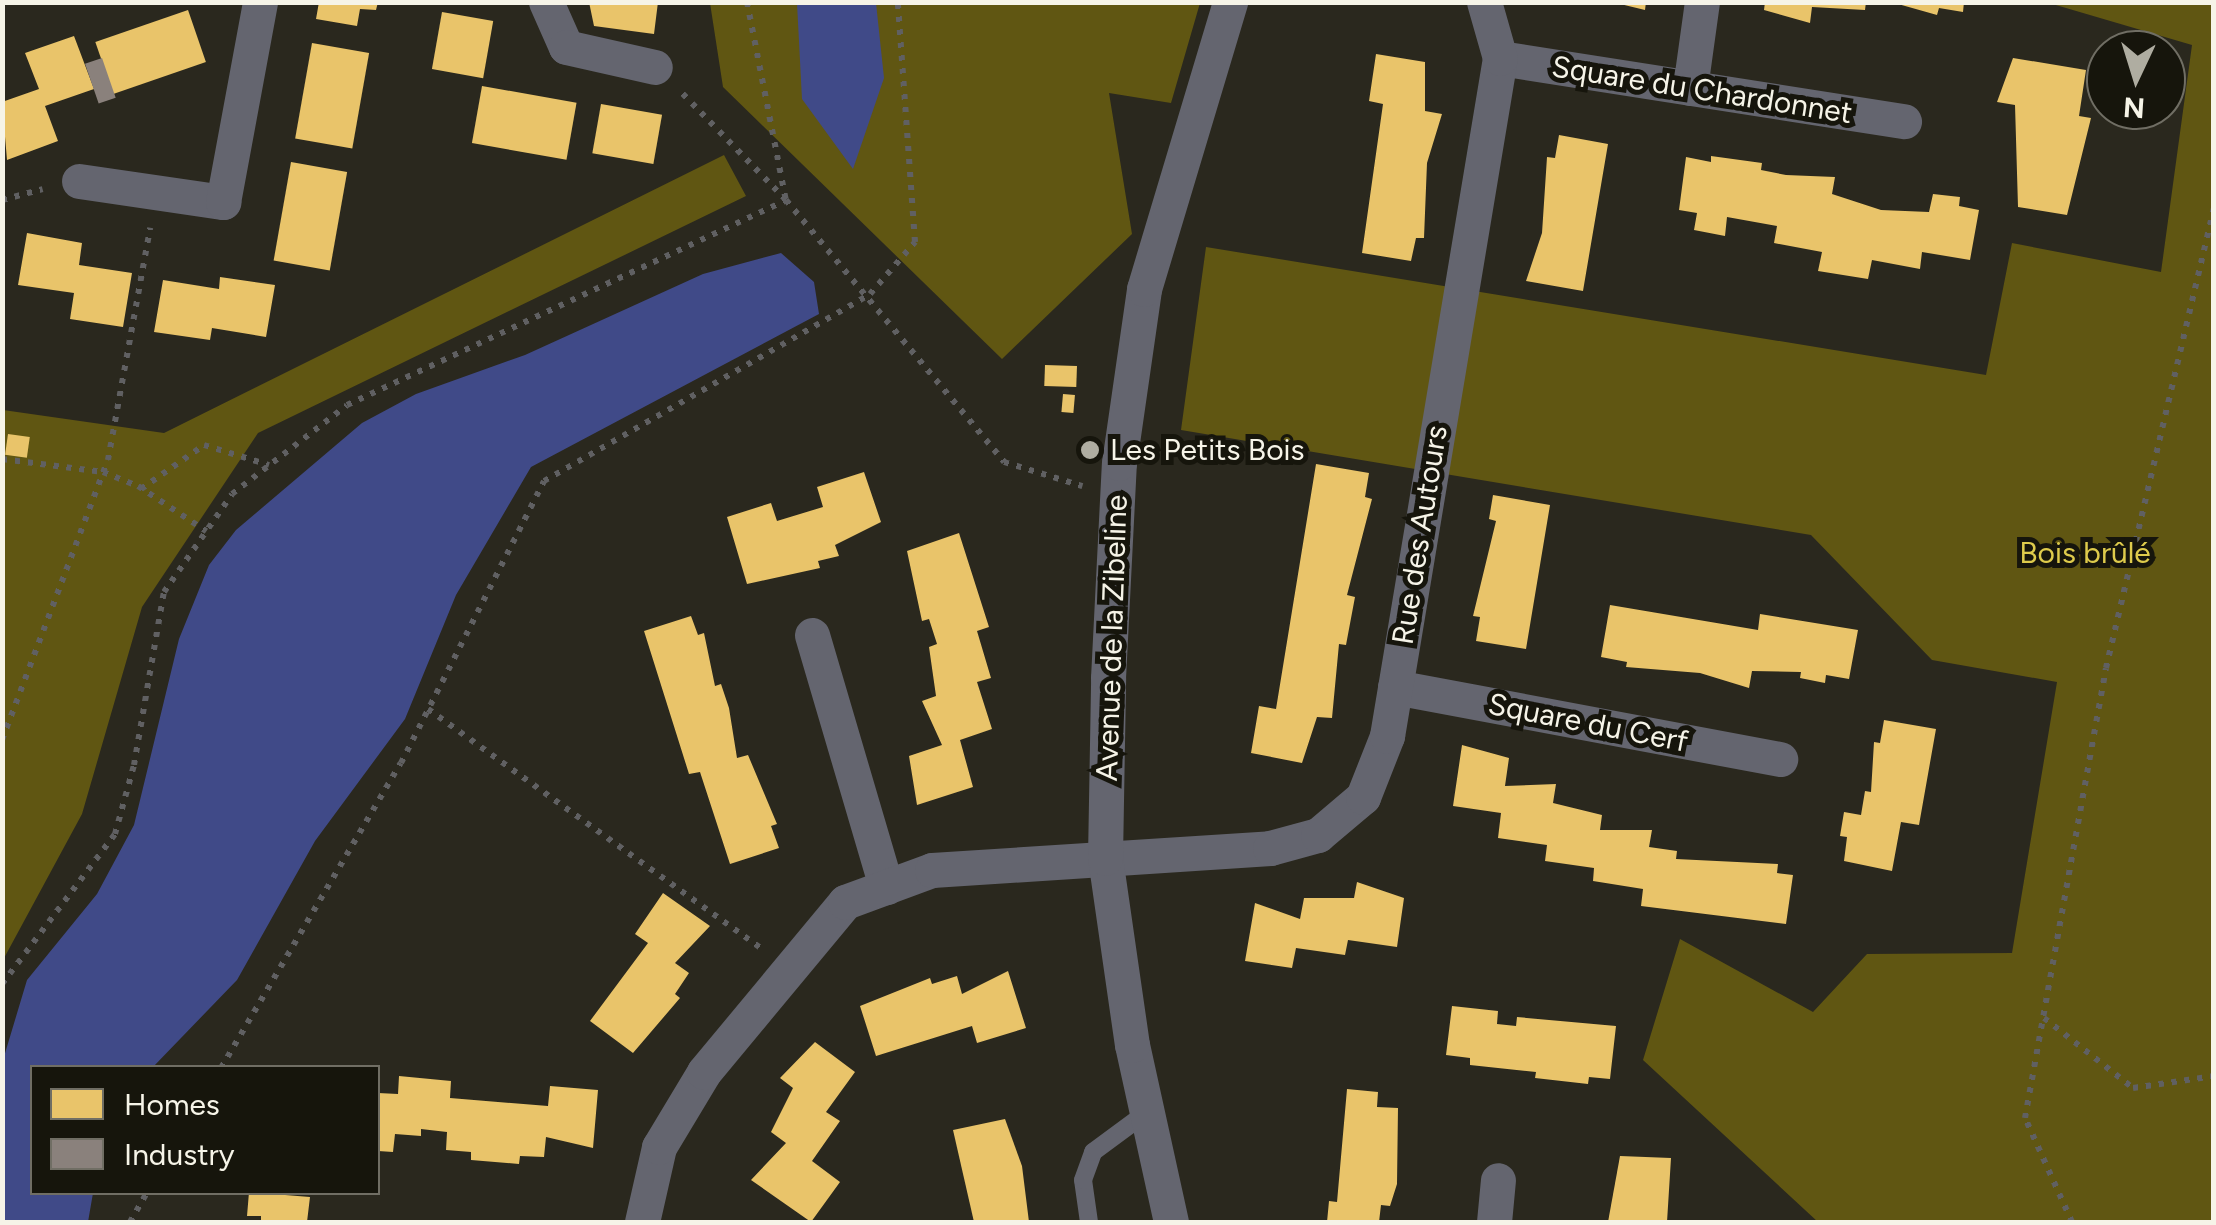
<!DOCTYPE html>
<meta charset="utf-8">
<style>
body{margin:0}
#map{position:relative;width:2216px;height:1225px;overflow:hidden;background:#2a281e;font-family:Figtree,sans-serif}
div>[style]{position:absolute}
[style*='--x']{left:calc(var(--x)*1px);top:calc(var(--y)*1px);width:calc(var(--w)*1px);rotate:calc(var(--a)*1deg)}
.forest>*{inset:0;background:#605612}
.water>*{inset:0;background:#404a88}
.homes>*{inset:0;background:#e9c46a;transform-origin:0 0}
.industry>*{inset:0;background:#8a817c;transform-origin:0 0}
.path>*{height:6px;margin-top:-3px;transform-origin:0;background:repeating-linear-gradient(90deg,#606062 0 5px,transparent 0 13px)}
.service>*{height:18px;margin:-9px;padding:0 9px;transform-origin:9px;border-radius:9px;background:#64656f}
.minor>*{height:35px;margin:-17.5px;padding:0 17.5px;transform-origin:17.5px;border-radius:17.5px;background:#64656f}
.dots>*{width:28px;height:28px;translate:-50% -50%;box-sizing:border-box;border:5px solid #16150c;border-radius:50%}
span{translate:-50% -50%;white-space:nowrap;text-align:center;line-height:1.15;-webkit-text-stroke:10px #16150c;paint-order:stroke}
.street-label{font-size:30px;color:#f6f4e8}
.poi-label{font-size:30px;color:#f6f4e8}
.left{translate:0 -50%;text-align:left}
.park-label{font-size:30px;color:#decb4c}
.frame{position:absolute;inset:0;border:5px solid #f6f4e8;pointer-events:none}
.legend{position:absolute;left:30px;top:1065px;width:350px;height:130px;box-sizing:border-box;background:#16150c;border:2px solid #706e64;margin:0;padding:12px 18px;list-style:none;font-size:30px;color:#f6f4e8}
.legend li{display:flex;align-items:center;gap:20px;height:50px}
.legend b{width:50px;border:2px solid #706e64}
.north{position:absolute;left:2086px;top:30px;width:100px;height:100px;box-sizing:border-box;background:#16150c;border:2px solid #706e64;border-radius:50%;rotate:184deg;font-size:28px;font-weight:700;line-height:40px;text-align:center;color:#f6f4e8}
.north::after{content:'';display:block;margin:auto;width:35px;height:45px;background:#afada1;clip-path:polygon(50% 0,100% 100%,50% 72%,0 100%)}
</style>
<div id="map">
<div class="forest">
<div style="clip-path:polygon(710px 3px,1200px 3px,1171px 103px,1109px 93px,1132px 234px,1002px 359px,723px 87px)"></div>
<div style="clip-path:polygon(2049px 3px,2213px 3px,2213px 1222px,1818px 1222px,1643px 1060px,1680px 939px,1813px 1012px,1867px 954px,2012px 953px,2057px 682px,1932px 660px,1811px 535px,1181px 430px,1206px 247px,1986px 375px,2012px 243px,2161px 272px,2192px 45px)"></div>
<div style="clip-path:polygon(724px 155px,746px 196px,258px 433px,142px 607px,82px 814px,3px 960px,3px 410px,164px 433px)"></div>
</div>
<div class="water">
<div style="clip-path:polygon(797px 3px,876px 3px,884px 78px,853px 169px,802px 99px)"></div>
<div style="clip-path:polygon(781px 253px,814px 282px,819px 314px,531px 467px,456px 595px,405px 719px,315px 841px,237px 980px,153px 1067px,32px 1068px,32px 1192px,93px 1193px,88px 1222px,3px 1222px,3px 1060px,27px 980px,97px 894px,134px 825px,179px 639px,209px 565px,236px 530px,362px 423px,416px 394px,525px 355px,703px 274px)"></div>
</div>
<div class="homes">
<div style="clip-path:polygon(319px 2px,378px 2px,376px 10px,360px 9px,357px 26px,316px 19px)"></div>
<div style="clip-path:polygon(589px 2px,658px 2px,654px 34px,594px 26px)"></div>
<div style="clip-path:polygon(1612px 2px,1646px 2px,1645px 10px)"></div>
<div style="clip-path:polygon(1765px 2px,1866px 2px,1865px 10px,1812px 7px,1810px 23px,1764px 10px)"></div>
<div style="clip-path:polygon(1891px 2px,1964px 2px,1963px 12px,1939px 8px,1937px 15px)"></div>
<div style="left:188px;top:10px;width:55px;height:98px;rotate:71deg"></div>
<div style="left:442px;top:12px;width:52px;height:58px;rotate:10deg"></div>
<div style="clip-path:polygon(74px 36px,94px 89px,45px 106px,58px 141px,7px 160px,2px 102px,39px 89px,25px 53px)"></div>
<div style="left:312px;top:43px;width:58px;height:97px;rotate:10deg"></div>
<div style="clip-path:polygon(1376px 54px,1425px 62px,1425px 111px,1442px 114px,1427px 163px,1424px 238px,1416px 238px,1411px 261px,1362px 253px,1383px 104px,1369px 101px)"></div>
<div style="clip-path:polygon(2013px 58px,2086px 70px,2079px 116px,2091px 118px,2067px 215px,2018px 207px,2015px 105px,1997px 102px)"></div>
<div style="left:482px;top:86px;width:96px;height:58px;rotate:10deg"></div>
<div style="left:601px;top:104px;width:62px;height:50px;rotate:10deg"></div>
<div style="clip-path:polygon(1559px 135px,1608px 144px,1583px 291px,1526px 281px,1542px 233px,1547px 157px,1555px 158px)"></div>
<div style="clip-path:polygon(1711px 156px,1762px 163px,1761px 170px,1786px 175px,1835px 177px,1832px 194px,1881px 210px,1929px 212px,1933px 194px,1960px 197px,1959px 206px,1979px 210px,1970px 260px,1922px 252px,1920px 269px,1872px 260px,1868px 279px,1818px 271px,1822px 252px,1774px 243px,1777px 226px,1727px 217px,1725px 236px,1694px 230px,1697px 213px,1679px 210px,1686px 157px,1711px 162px)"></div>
<div style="left:291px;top:162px;width:57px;height:100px;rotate:10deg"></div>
<div style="clip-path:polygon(27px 233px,82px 243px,79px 265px,132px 273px,123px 327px,70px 319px,74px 293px,18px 285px)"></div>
<div style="clip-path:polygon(220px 277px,275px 285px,266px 337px,212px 328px,210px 340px,154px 332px,163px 280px,219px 289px)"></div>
<div style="left:1045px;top:365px;width:32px;height:21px;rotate:2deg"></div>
<div style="left:1063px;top:394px;width:12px;height:18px;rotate:5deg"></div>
<div style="left:8px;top:434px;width:22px;height:21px;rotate:8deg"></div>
<div style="clip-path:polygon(1316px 464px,1369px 473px,1365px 497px,1372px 499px,1347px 595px,1355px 597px,1346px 645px,1339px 644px,1332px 718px,1317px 717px,1302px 763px,1251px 753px,1259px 706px,1276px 709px)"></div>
<div style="clip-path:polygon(864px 472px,881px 522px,835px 545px,839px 556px,818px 561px,820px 568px,747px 584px,727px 517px,771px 503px,777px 521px,823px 507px,817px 487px)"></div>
<div style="clip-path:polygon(1493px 495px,1550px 505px,1526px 649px,1476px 641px,1480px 617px,1473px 616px,1496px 521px,1489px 519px)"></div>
<div style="clip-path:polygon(959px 533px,989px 627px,977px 631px,991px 678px,977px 682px,992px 729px,960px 740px,973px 787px,917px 805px,909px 756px,942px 745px,922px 701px,936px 696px,929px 647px,937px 644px,929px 619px,922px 621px,907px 551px)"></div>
<div style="clip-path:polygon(1610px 605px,1758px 630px,1760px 614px,1858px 630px,1849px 679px,1826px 675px,1825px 683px,1800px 678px,1801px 672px,1752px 671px,1749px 688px,1700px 673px,1626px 667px,1627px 662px,1601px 657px)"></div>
<div style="clip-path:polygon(691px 616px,698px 635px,704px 633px,715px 686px,721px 684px,729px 708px,737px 758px,748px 755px,777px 824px,771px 826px,779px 848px,730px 864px,700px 772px,689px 774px,644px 631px)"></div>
<div style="clip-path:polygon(1884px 720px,1936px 729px,1919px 825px,1901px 822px,1892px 871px,1844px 861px,1847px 837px,1840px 836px,1844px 812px,1861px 815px,1865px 791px,1871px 792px,1874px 742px,1880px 743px)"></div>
<div style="clip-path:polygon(1462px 745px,1509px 758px,1505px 786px,1556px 784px,1553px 803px,1602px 815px,1600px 830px,1652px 830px,1649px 847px,1677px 851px,1676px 859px,1778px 864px,1777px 873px,1793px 875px,1786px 924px,1641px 906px,1643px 889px,1593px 881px,1594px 868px,1545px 861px,1547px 845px,1498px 838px,1501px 813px,1453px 806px)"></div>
<div style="clip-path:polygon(1357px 882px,1404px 898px,1397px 947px,1348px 940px,1345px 955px,1296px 948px,1292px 968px,1245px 961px,1255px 903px,1300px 919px,1304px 898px,1354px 898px)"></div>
<div style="clip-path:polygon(663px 893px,710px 926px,675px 963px,689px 973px,675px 994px,680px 998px,633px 1053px,590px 1021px,648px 943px,635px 934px)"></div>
<div style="clip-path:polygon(1008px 971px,1026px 1028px,977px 1043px,972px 1026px,876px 1056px,860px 1006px,930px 978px,932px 984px,957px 976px,962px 994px)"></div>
<div style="clip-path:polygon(1452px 1006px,1498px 1011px,1497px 1024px,1516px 1026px,1517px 1017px,1616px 1026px,1610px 1079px,1589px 1077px,1588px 1084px,1535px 1078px,1536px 1072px,1470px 1065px,1470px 1058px,1446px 1055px)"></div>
<div style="clip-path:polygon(815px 1042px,855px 1072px,826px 1112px,840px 1121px,812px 1161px,840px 1182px,811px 1222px,751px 1180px,786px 1143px,771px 1132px,793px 1088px,780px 1078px)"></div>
<div style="clip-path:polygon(399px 1076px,451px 1081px,450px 1098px,548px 1106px,550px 1086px,598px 1090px,593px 1148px,546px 1137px,544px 1157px,520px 1156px,519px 1164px,471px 1160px,471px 1152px,446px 1150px,447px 1132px,421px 1129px,421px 1136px,395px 1134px,393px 1152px,378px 1151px,378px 1093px,398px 1094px)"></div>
<div style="clip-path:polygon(1347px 1089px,1378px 1092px,1377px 1107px,1398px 1108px,1397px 1184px,1390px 1206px,1381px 1205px,1379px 1222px,1327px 1222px,1329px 1201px,1337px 1202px)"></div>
<div style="clip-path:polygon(1005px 1119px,1022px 1166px,1029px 1222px,974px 1222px,953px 1130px)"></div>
<div style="clip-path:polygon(1620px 1156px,1671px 1158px,1667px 1222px,1608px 1222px)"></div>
<div style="clip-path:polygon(249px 1192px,310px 1197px,307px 1222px,261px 1222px,261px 1216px,247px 1216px)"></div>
</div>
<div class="industry">
<div style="left:102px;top:58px;width:42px;height:18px;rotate:71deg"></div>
</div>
<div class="path">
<div style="--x:747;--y:2;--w:202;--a:78.9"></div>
<div style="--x:786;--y:200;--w:341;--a:50.2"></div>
<div style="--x:1004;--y:462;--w:82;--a:17.1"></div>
<div style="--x:2;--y:200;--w:42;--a:-15"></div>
<div style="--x:2;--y:459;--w:102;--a:7.3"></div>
<div style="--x:103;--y:472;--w:38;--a:22"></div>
<div style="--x:138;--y:486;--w:82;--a:33.5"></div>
<div style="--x:141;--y:489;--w:77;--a:-34.9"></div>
<div style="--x:204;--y:445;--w:68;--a:17.1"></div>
<div style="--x:428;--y:709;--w:409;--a:35.7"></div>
<div style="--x:2;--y:740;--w:299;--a:-69.3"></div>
<div style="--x:108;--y:460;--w:236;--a:-79.7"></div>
<div style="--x:2;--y:984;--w:188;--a:-53"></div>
<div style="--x:115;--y:834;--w:72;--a:-74.6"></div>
<div style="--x:134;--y:765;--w:176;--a:-80.2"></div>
<div style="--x:164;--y:592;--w:119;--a:-55.2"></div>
<div style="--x:232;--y:494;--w:145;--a:-37.7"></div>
<div style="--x:347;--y:405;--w:485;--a:-25"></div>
<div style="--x:786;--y:200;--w:149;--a:-134.2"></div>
<div style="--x:2044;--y:1018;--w:113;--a:38.2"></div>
<div style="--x:2133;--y:1088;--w:82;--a:-8.4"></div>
<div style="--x:221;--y:1068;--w:354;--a:-59.5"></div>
<div style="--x:401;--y:763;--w:316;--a:-63.1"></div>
<div style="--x:544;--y:481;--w:376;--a:-29.8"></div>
<div style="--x:870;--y:294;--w:69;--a:-49.1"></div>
<div style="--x:915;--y:242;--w:241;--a:-94.1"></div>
<div style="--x:130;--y:1222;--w:34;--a:-60"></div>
<div style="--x:2072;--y:1222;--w:114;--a:-114.3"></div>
<div style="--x:2025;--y:1118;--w:457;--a:-79.8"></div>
<div style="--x:2106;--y:668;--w:472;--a:-76.8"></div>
</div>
<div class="service">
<div style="--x:1089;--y:1222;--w:42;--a:-98.1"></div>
<div style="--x:1083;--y:1180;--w:30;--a:-70"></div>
<div style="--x:1093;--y:1152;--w:67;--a:-36.5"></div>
</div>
<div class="minor">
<div style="--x:546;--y:2;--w:49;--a:66"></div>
<div style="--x:566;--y:47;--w:91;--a:12.7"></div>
<div style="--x:1500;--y:58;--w:409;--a:8.9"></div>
<div style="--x:1690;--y:88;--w:87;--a:-82.1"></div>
<div style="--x:79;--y:181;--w:146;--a:8.3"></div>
<div style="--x:223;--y:202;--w:203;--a:-79.5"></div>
<div style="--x:812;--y:635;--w:263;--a:73.6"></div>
<div style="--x:1395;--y:687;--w:392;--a:10.6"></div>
<div style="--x:642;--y:1222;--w:77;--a:-77.2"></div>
<div style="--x:659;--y:1147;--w:87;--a:-59"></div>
<div style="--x:704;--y:1072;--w:221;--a:-50.3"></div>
<div style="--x:845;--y:902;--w:93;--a:-20.2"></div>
<div style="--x:932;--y:870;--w:339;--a:-3.7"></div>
<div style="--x:1270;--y:848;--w:50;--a:-15.2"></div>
<div style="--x:1318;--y:835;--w:59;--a:-40.2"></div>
<div style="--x:1363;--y:797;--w:66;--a:-68.5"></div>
<div style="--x:1387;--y:736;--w:687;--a:-80.54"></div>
<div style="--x:1500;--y:58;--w:58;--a:-105.9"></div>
<div style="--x:1171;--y:1222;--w:181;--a:-102.4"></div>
<div style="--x:1132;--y:1045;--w:189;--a:-98.2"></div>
<div style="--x:1105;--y:858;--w:180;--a:-89"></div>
<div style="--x:1108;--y:678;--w:215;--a:-87.1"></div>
<div style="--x:1119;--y:463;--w:176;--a:-81.8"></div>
<div style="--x:1144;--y:289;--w:300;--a:-73.3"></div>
<div style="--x:1494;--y:1222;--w:42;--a:-84.6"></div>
</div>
<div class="dots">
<div style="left:1090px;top:450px;background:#afada1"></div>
</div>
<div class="street-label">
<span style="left:1702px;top:90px;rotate:9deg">Square du Chardonnet</span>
<span style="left:1420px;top:535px;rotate:-81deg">Rue des Autours</span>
<span style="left:1112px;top:638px;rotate:-88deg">Avenue de la Zibeline</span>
<span style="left:1588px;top:723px;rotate:11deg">Square du Cerf</span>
</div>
<div class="poi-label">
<span class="left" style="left:1110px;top:450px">Les Petits Bois</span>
</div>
<div class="park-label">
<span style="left:2085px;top:553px">Bois brûlé</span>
</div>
<div class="frame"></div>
<ul class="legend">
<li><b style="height:28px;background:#e9c46a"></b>Homes</li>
<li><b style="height:28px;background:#8a817c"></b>Industry</li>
</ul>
<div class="north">N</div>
</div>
